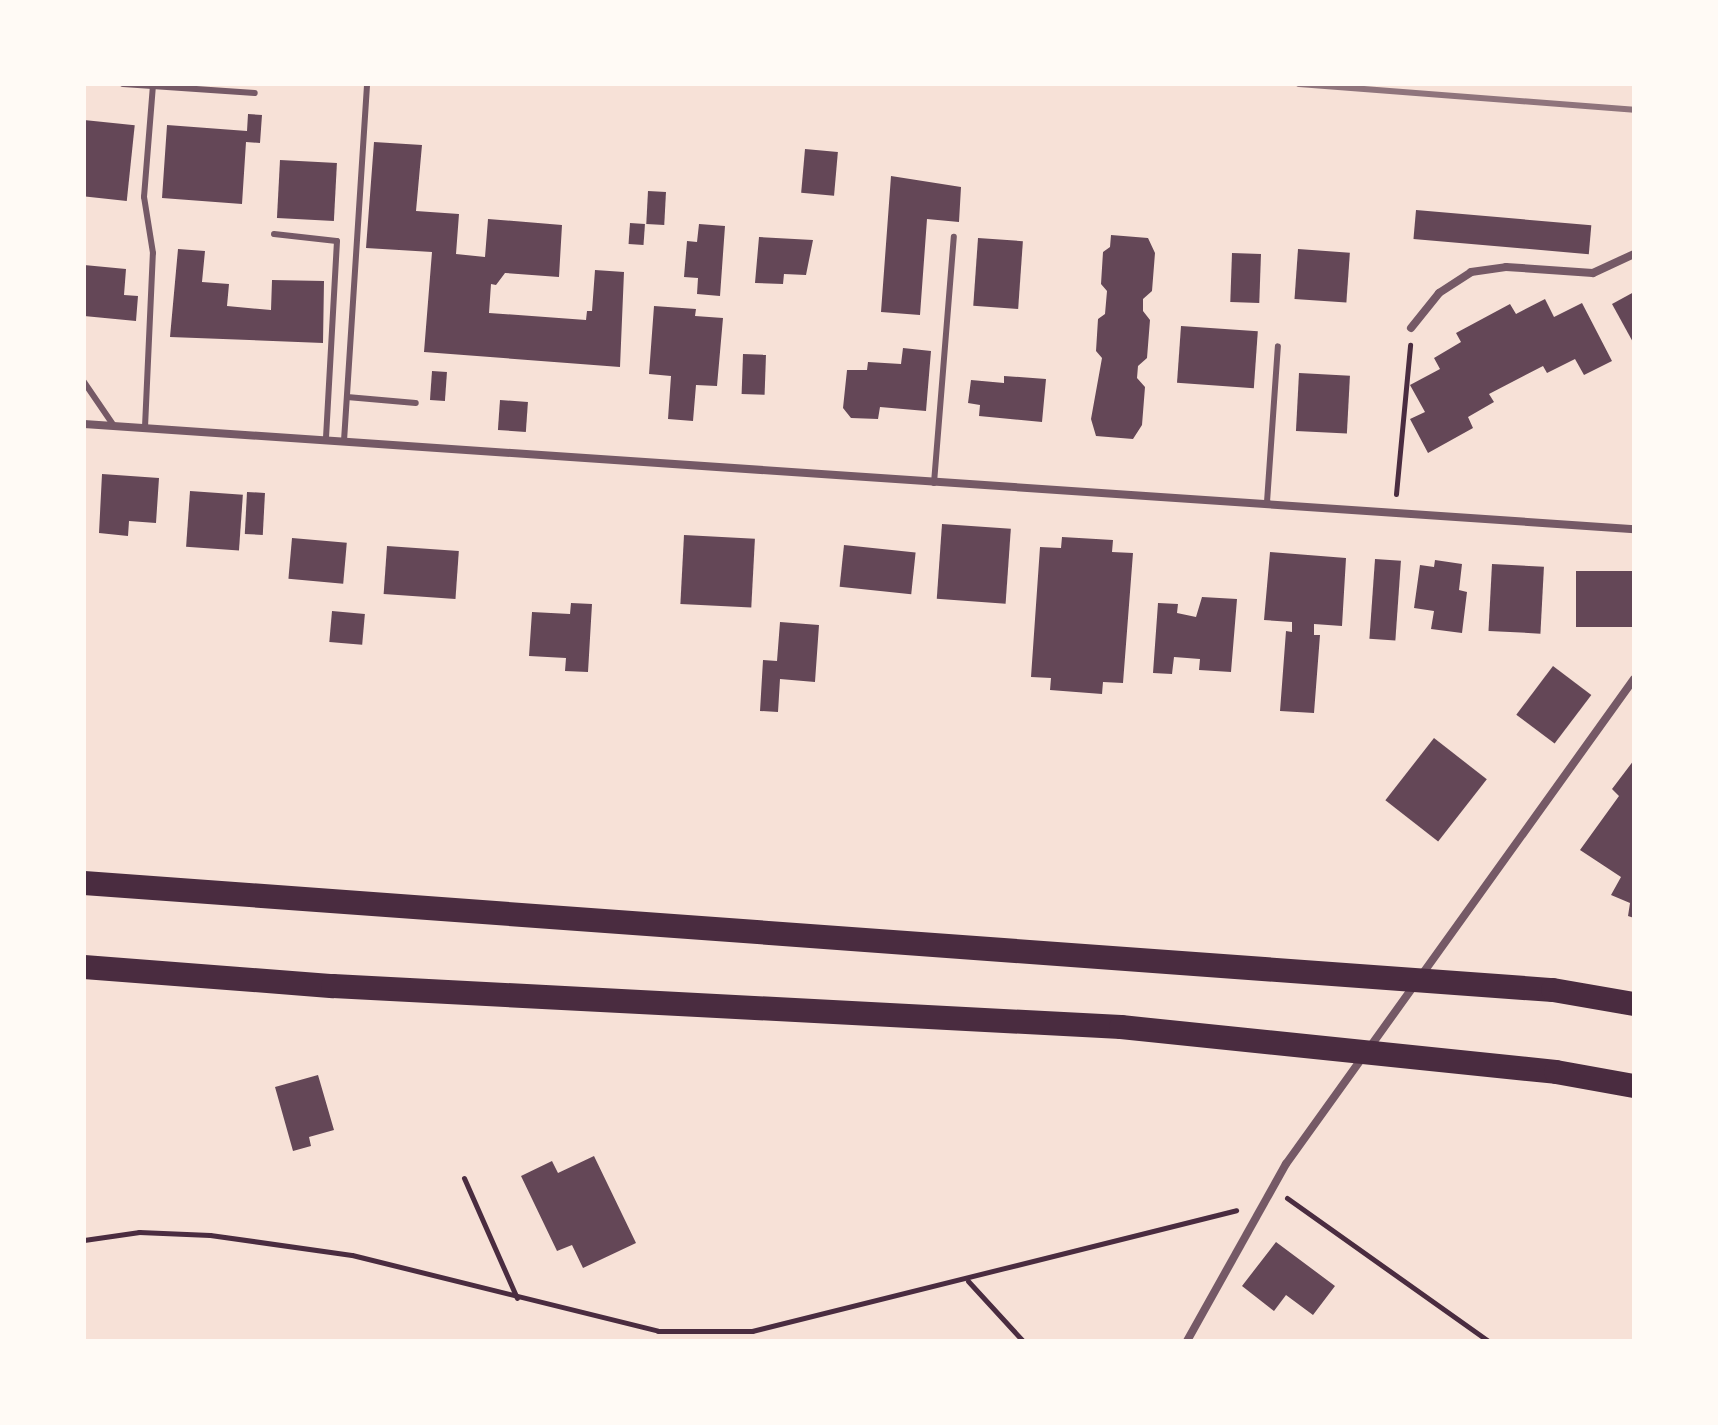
<!DOCTYPE html>
<style>
body{margin:0}
#map{position:relative;width:1718px;height:1425px;overflow:hidden;background:#f7e1d7;font-family:"Titillium Web",sans-serif}
div>[style]{position:absolute}
[style*='--x']{left:calc(var(--x)*1px);top:calc(var(--y)*1px);width:calc(var(--w)*1px);rotate:calc(var(--a)*1deg)}
.building>*{inset:0;background:#644757;transform-origin:0 0}
.path>*{height:5px;margin:-2.5px;padding:0 2.5px;transform-origin:2.5px;border-radius:2.5px;background:#4a2c40}
.service>*{height:6px;margin:-3px;padding:0 3px;transform-origin:3px;border-radius:3px;background:#755966}
.minor>*{height:8px;margin:-4px;padding:0 4px;transform-origin:4px;border-radius:4px;background:#755966}
.motorway>*{height:24px;margin:-12px;padding:0 12px;transform-origin:12px;border-radius:12px;background:#4a2c40}
.rail>*{height:6px;margin:-3px;padding:0 3px;transform-origin:3px;border-radius:3px;background:#8f747c}
span{translate:-50% -50%;white-space:nowrap;text-align:center;line-height:1.15;-webkit-text-stroke:8px #fffaf5;paint-order:stroke}
.frame{position:absolute;inset:0;border:86px solid #fffaf5;pointer-events:none}
</style>
<div id="map">
<div class="building">
<div style="clip-path:polygon(248px 114px,262px 115px,260px 143px,246px 142px,242px 204px,162px 198px,167px 125px,247px 131px)"></div>
<div style="left:84px;top:120px;width:51px;height:76px;rotate:6deg"></div>
<div style="clip-path:polygon(374px 142px,422px 145px,416px 211px,459px 214px,456px 254px,485px 257px,488px 219px,562px 225px,559px 277px,505px 273px,496px 285px,491px 284px,489px 313px,586px 320px,587px 311px,592px 311px,595px 270px,624px 272px,620px 367px,424px 352px,432px 252px,366px 248px)"></div>
<div style="left:805px;top:149px;width:33px;height:44px;rotate:5deg"></div>
<div style="left:280px;top:160px;width:57px;height:58px;rotate:3deg"></div>
<div style="clip-path:polygon(891px 176px,961px 187px,959px 222px,927px 219px,920px 315px,881px 312px)"></div>
<div style="left:648px;top:191px;width:18px;height:33px;rotate:3deg"></div>
<div style="left:1416px;top:210px;width:176px;height:29px;rotate:5deg"></div>
<div style="left:630px;top:223px;width:15px;height:21px;rotate:4deg"></div>
<div style="clip-path:polygon(699px 224px,725px 226px,720px 296px,697px 294px,698px 278px,684px 277px,687px 241px,697px 242px)"></div>
<div style="clip-path:polygon(1111px 235px,1148px 238px,1155px 253px,1152px 291px,1143px 299px,1143px 311px,1150px 320px,1147px 358px,1138px 366px,1137px 378px,1145px 387px,1142px 425px,1133px 439px,1096px 436px,1091px 419px,1102px 358px,1096px 351px,1098px 319px,1105px 314px,1107px 291px,1101px 284px,1103px 252px,1110px 247px)"></div>
<div style="clip-path:polygon(759px 237px,813px 240px,806px 275px,784px 274px,783px 284px,755px 283px)"></div>
<div style="left:978px;top:238px;width:45px;height:68px;rotate:4deg"></div>
<div style="clip-path:polygon(178px 249px,205px 251px,202px 282px,229px 284px,227px 306px,271px 310px,272px 280px,324px 281px,323px 343px,170px 337px)"></div>
<div style="left:1298px;top:249px;width:52px;height:50px;rotate:4deg"></div>
<div style="left:1232px;top:253px;width:29px;height:49px;rotate:2deg"></div>
<div style="clip-path:polygon(84px 265px,126px 269px,124px 295px,138px 296px,136px 321px,84px 316px)"></div>
<div style="clip-path:polygon(1634px 292px,1634px 344px,1612px 304px)"></div>
<div style="clip-path:polygon(1545px 299px,1554px 317px,1582px 303px,1612px 361px,1584px 375px,1575px 359px,1547px 373px,1543px 366px,1489px 394px,1494px 402px,1468px 417px,1473px 428px,1428px 453px,1410px 419px,1425px 412px,1410px 385px,1440px 369px,1434px 358px,1461px 342px,1456px 333px,1510px 304px,1516px 314px)"></div>
<div style="clip-path:polygon(654px 306px,696px 309px,695px 316px,723px 318px,717px 386px,696px 385px,693px 421px,668px 419px,671px 376px,649px 374px)"></div>
<div style="left:1181px;top:326px;width:77px;height:57px;rotate:4deg"></div>
<div style="clip-path:polygon(903px 348px,931px 351px,926px 411px,880px 407px,878px 419px,851px 418px,843px 408px,847px 370px,867px 370px,868px 362px,901px 364px)"></div>
<div style="left:743px;top:354px;width:23px;height:40px;rotate:2deg"></div>
<div style="left:432px;top:371px;width:15px;height:29px;rotate:4deg"></div>
<div style="left:1299px;top:373px;width:51px;height:58px;rotate:3deg"></div>
<div style="clip-path:polygon(1004px 376px,1046px 379px,1042px 422px,979px 416px,980px 405px,968px 403px,971px 380px,1004px 383px)"></div>
<div style="left:500px;top:400px;width:28px;height:30px;rotate:4deg"></div>
<div style="clip-path:polygon(102px 474px,159px 478px,156px 523px,129px 521px,128px 536px,99px 533px)"></div>
<div style="left:190px;top:491px;width:53px;height:56px;rotate:4deg"></div>
<div style="left:247px;top:492px;width:18px;height:42px;rotate:3deg"></div>
<div style="left:942px;top:524px;width:69px;height:75px;rotate:4deg"></div>
<div style="left:684px;top:535px;width:71px;height:69px;rotate:3deg"></div>
<div style="clip-path:polygon(1062px 537px,1113px 540px,1112px 552px,1133px 553px,1123px 683px,1103px 682px,1102px 694px,1050px 690px,1051px 678px,1031px 677px,1040px 547px,1061px 548px)"></div>
<div style="left:292px;top:538px;width:55px;height:41px;rotate:5deg"></div>
<div style="left:844px;top:545px;width:72px;height:42px;rotate:6deg"></div>
<div style="left:387px;top:546px;width:72px;height:48px;rotate:4deg"></div>
<div style="clip-path:polygon(1270px 552px,1346px 558px,1342px 626px,1314px 624px,1314px 635px,1320px 635px,1314px 713px,1280px 711px,1286px 631px,1292px 632px,1292px 622px,1264px 620px)"></div>
<div style="left:1375px;top:559px;width:26px;height:80px;rotate:4deg"></div>
<div style="clip-path:polygon(1435px 560px,1462px 564px,1459px 590px,1467px 592px,1462px 633px,1431px 629px,1434px 611px,1414px 608px,1420px 565px,1434px 567px)"></div>
<div style="left:1492px;top:564px;width:52px;height:67px;rotate:3deg"></div>
<div style="left:1576px;top:571px;width:58px;height:56px"></div>
<div style="clip-path:polygon(1202px 597px,1237px 599px,1231px 672px,1199px 670px,1200px 659px,1174px 657px,1172px 674px,1153px 673px,1158px 603px,1178px 604px,1177px 613px,1196px 617px)"></div>
<div style="clip-path:polygon(571px 603px,592px 604px,588px 672px,565px 671px,566px 658px,529px 656px,532px 612px,570px 614px)"></div>
<div style="left:332px;top:611px;width:33px;height:31px;rotate:5deg"></div>
<div style="clip-path:polygon(780px 622px,819px 625px,815px 682px,780px 679px,778px 712px,760px 711px,763px 660px,777px 661px)"></div>
<div style="left:1553px;top:666px;width:48px;height:61px;rotate:37deg"></div>
<div style="left:1434px;top:738px;width:67px;height:79px;rotate:38deg"></div>
<div style="clip-path:polygon(1634px 760px,1634px 918px,1628px 916px,1630px 903px,1611px 895px,1621px 877px,1580px 850px,1619px 796px,1612px 789px)"></div>
<div style="clip-path:polygon(318px 1075px,334px 1130px,309px 1137px,311px 1146px,293px 1151px,275px 1087px)"></div>
<div style="clip-path:polygon(594px 1156px,636px 1243px,583px 1268px,572px 1245px,557px 1251px,521px 1176px,552px 1161px,558px 1173px)"></div>
<div style="clip-path:polygon(1276px 1242px,1335px 1286px,1313px 1315px,1286px 1295px,1274px 1311px,1242px 1286px)"></div>
</div>
<div class="path">
<div style="--x:1396;--y:494;--w:150;--a:-84.6"></div>
<div style="--x:464;--y:1178;--w:131;--a:66.2"></div>
<div style="--x:1287;--y:1198;--w:247;--a:35.4"></div>
<div style="--x:84;--y:1240;--w:56;--a:-8.3"></div>
<div style="--x:139;--y:1232;--w:71;--a:2.4"></div>
<div style="--x:210;--y:1235;--w:143;--a:8"></div>
<div style="--x:352;--y:1255;--w:315;--a:13.9"></div>
<div style="--x:658;--y:1331;--w:94;--a:0"></div>
<div style="--x:752;--y:1331;--w:499;--a:-14"></div>
<div style="--x:968;--y:1281;--w:81;--a:47.5"></div>
</div>
<div class="service">
<div style="--x:123;--y:84;--w:132;--a:3.9"></div>
<div style="--x:274;--y:234;--w:63;--a:6.3"></div>
<div style="--x:337;--y:241;--w:199;--a:93.2"></div>
<div style="--x:84;--y:382;--w:53;--a:55.7"></div>
<div style="--x:347;--y:397;--w:69;--a:5"></div>
<div style="--x:145;--y:427;--w:174;--a:-87.4"></div>
<div style="--x:153;--y:253;--w:57;--a:-99.1"></div>
<div style="--x:144;--y:197;--w:111;--a:-85.4"></div>
<div style="--x:344;--y:441;--w:358;--a:-86.3"></div>
<div style="--x:934;--y:483;--w:247;--a:-85.4"></div>
<div style="--x:1267;--y:502;--w:156;--a:-86"></div>
</div>
<div class="minor">
<div style="--x:1411;--y:328;--w:45;--a:-51.3"></div>
<div style="--x:1439;--y:293;--w:38;--a:-33"></div>
<div style="--x:1471;--y:272;--w:35;--a:-8"></div>
<div style="--x:1506;--y:267;--w:87;--a:3.9"></div>
<div style="--x:1593;--y:273;--w:45;--a:-24.9"></div>
<div style="--x:84;--y:424;--w:1554;--a:3.88"></div>
<div style="--x:1187;--y:1341;--w:203;--a:-60.8"></div>
<div style="--x:1286;--y:1164;--w:597;--a:-54.34"></div>
</div>
<div class="motorway">
<div style="--x:84;--y:883;--w:1473;--a:4.17"></div>
<div style="--x:1553;--y:990;--w:82;--a:9.8"></div>
<div style="--x:84;--y:967;--w:250;--a:4.4"></div>
<div style="--x:333;--y:986;--w:789;--a:2.98"></div>
<div style="--x:1121;--y:1027;--w:437;--a:5.9"></div>
<div style="--x:1556;--y:1072;--w:79;--a:10.2"></div>
</div>
<div class="rail">
<div style="--x:1299;--y:84;--w:336;--a:4.4"></div>
</div>
<div class="frame"></div>
</div>
